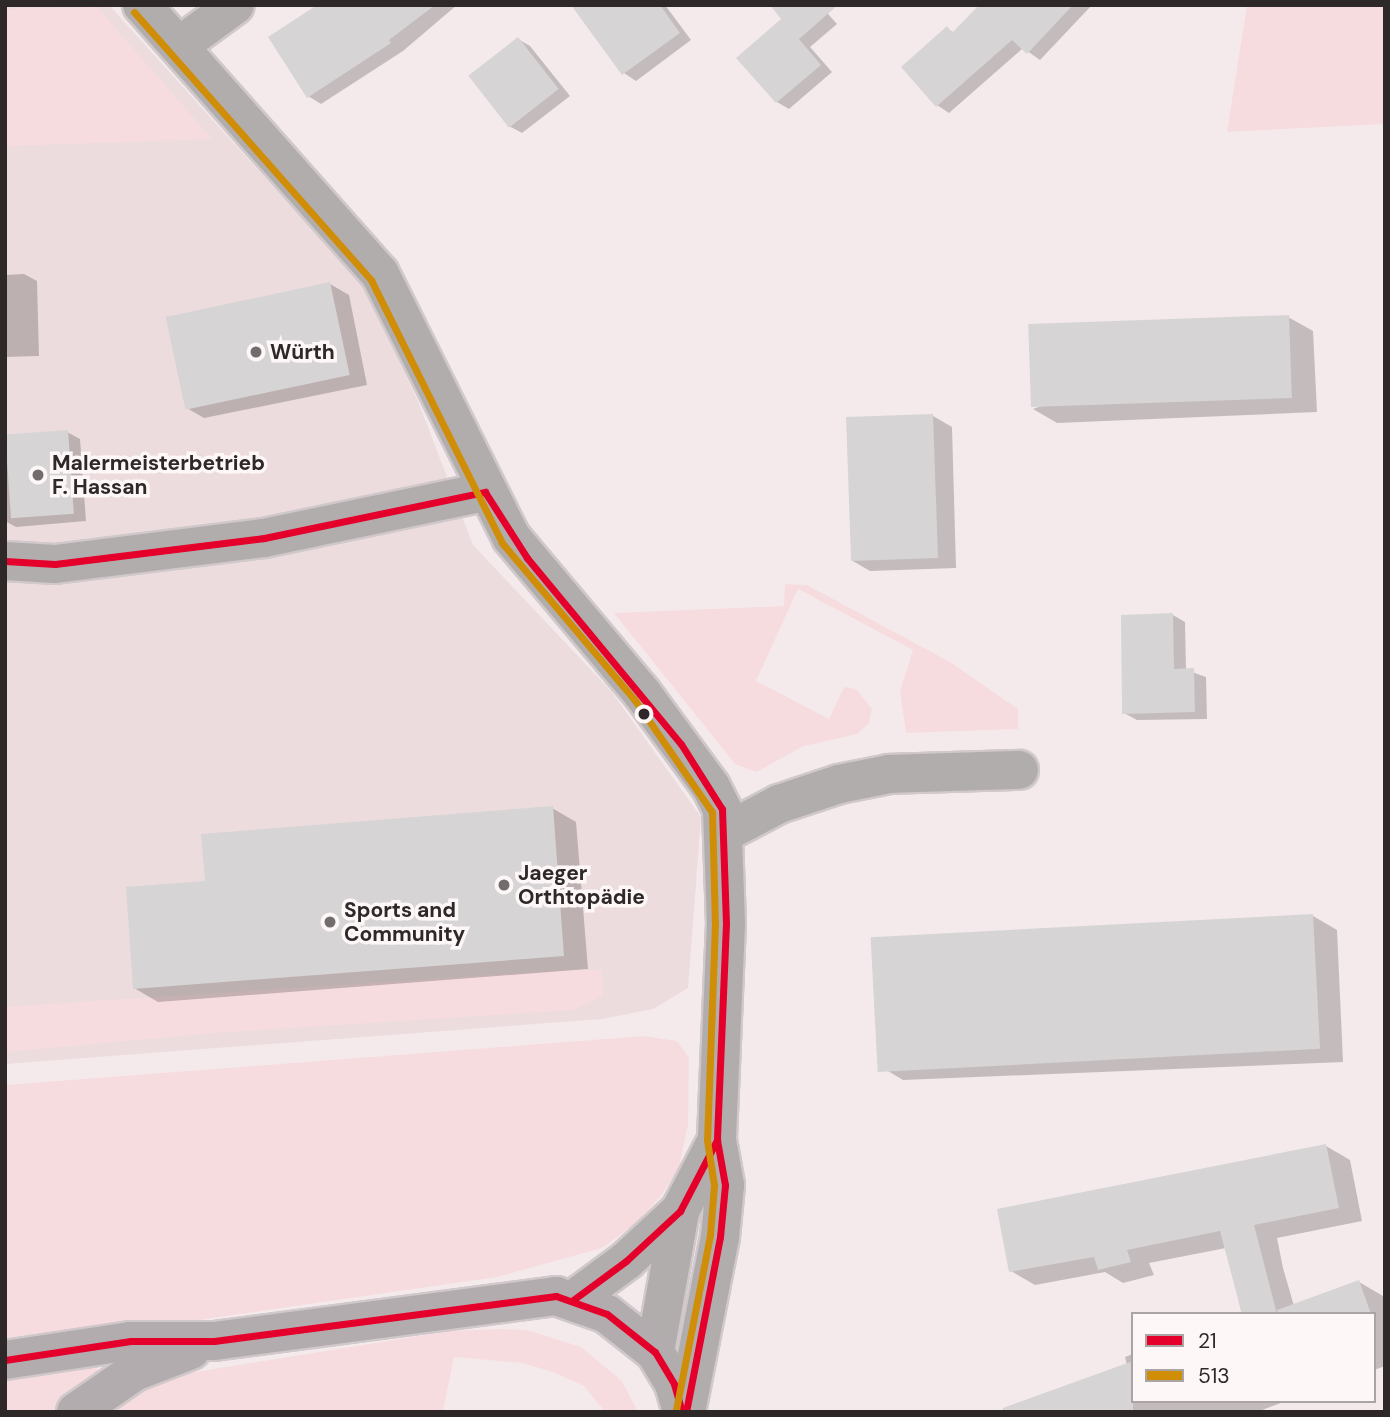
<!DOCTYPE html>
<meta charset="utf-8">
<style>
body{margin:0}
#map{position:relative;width:1390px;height:1417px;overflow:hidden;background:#f4eaec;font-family:"DM Sans",sans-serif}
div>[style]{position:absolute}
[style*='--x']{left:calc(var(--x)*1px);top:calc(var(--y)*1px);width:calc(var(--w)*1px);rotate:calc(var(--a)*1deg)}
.built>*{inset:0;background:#eddcdd}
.green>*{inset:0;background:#f7dcdf}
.shadow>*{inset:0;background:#0003}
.building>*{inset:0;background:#d6d4d5;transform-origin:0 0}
.roads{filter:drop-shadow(2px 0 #d0c8ca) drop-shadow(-2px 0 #d0c8ca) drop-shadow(0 2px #d0c8ca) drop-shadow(0 -2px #d0c8ca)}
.minor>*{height:38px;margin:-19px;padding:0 19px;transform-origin:19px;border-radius:19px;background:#b2adad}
.tertiary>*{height:38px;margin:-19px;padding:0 19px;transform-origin:19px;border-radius:19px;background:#b2adad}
.trunk>*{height:38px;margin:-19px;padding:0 19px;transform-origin:19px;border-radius:19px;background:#b2acae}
.bus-1>*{height:7px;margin:-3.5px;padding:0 3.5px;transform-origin:3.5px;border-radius:3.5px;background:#e4002b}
.bus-2>*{height:7px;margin:-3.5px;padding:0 3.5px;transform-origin:3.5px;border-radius:3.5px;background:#cf8d08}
.dots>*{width:19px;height:19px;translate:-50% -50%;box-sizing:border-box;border:4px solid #fef7f8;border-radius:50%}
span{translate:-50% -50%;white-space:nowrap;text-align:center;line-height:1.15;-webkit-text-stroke:7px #fef7f8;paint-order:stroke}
.poi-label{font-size:21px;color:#2e2829;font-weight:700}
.left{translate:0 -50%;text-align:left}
.frame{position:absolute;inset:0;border:7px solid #2e2829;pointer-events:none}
.legend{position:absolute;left:1131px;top:1312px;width:245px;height:91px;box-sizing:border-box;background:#fef7f8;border:2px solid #aba4a5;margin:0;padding:9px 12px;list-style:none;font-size:21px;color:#2e2829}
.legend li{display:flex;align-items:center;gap:14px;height:35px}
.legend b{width:35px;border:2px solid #aba4a5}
</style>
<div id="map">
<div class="built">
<div style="clip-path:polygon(5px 5px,109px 5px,363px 286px,418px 401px,473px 545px,611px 691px,701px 817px,688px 988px,653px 1009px,602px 1019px,5px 1064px)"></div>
</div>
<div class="green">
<div style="clip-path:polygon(1247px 5px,1385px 5px,1385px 124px,1227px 132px)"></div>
<div style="clip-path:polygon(97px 7px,212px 139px,5px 146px,5px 9px)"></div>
<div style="clip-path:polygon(785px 584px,807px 585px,950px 662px,1018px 709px,1018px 729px,906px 733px,900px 691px,913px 650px,798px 589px,756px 681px,829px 719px,844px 687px,856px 689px,872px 709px,869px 723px,857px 734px,804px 746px,756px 772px,735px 764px,614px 613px,784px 606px)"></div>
<div style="clip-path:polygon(566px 970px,602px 970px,603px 996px,573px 1010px,225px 1032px,5px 1052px,5px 1007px)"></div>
<div style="clip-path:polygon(644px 1036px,677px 1041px,689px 1058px,688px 1125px,679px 1168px,661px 1196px,635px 1224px,602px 1248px,497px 1277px,5px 1348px,5px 1085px)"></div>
<div style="clip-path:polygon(501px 1329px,527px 1330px,581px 1347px,622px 1381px,638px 1412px,605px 1412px,584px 1386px,553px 1372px,522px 1363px,454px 1357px,443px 1412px,105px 1412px,140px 1389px,176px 1375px,450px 1331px)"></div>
<div style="clip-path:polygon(90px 1367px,107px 1371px,57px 1412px,5px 1412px,5px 1378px)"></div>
</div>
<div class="shadow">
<div style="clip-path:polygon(320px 5px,457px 5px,403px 51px,321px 104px,308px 96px)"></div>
<div style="clip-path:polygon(573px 5px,665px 5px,691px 40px,636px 81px,624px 73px)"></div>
<div style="clip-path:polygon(820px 5px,837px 24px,810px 47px,832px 72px,789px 109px,777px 102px,784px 19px)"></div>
<div style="clip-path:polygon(982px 5px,1092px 5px,1040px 60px,1023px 48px,949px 113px,937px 105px,947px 29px,955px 33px)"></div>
<div style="clip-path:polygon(518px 39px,530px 46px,570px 96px,522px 133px,509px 126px,470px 76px)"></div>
<div style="clip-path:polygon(24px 274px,37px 281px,39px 356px,5px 357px,5px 275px)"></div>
<div style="clip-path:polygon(330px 284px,349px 295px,367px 385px,204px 418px,185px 407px)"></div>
<div style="clip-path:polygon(1288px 317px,1313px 331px,1317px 412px,1057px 423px,1033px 409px)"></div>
<div style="clip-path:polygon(933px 416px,952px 427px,956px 568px,870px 571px,851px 560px)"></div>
<div style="clip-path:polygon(67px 432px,80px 439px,86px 521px,16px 527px,5px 521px,5px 437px)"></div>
<div style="clip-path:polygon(1173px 615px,1185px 622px,1186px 670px,1206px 677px,1207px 719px,1137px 720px,1124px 713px)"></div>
<div style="clip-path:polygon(552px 808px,576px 822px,588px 969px,158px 1002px,134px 988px,207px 882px)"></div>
<div style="clip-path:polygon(1313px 916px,1337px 930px,1343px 1062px,903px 1080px,878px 1065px)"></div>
<div style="clip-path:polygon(1326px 1146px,1350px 1160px,1362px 1221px,1277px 1238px,1283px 1268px,1294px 1306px,1359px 1282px,1383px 1296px,1385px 1366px,1374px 1370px,1374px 1314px,1242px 1314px,1226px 1248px,1149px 1263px,1154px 1275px,1123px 1283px,1105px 1272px,1035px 1285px,1011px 1271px)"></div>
<div style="clip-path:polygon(1133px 1354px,1133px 1401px,1286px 1401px,1257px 1412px,1051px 1412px,1127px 1365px,1125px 1357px)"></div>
</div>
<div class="building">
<div style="clip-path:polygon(317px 5px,435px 5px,389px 40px,391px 43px,307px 98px,268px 37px)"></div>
<div style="clip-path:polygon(571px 5px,660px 5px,680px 33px,622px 75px)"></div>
<div style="clip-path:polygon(770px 5px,838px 5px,799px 39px,821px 65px,776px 103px,736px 58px,781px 19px)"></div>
<div style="clip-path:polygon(979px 5px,1073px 5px,1027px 54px,1012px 40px,936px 107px,901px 67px,947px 26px,952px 33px)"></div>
<div style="left:518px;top:37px;width:66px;height:63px;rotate:52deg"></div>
<div style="left:330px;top:282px;width:95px;height:168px;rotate:78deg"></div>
<div style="left:1289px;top:315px;width:83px;height:261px;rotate:88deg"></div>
<div style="left:933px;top:414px;width:144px;height:87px;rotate:88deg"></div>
<div style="left:68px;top:430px;width:84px;height:63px;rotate:86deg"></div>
<div style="clip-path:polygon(1173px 613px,1174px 669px,1194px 668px,1195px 712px,1122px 714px,1121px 615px)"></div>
<div style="clip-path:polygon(553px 806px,564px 956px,133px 989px,126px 887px,205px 881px,201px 834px)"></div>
<div style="left:1313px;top:914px;width:135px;height:443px;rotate:87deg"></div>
<div style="clip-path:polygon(1326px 1144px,1339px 1208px,1254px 1225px,1277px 1314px,1242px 1314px,1220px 1231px,1127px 1250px,1131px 1262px,1098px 1270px,1094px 1257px,1009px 1272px,997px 1209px)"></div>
<div style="clip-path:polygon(1359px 1280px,1371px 1314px,1278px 1314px,1277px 1310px)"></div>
<div style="clip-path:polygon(1133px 1361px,1133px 1412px,1003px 1412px,1003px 1408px)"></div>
</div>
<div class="roads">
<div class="minor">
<div style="--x:142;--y:5;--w:359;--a:48.5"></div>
<div style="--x:380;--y:274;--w:294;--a:63.5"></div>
<div style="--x:511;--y:537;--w:204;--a:50"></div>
<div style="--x:642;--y:693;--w:117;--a:53.7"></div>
<div style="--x:711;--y:787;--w:25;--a:63"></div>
<div style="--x:722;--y:809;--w:114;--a:88"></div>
<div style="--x:726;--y:923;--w:217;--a:92.4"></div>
<div style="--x:717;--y:1140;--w:46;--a:79.9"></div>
<div style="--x:725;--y:1185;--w:52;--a:95.5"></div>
<div style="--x:720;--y:1237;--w:178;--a:101"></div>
<div style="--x:179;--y:46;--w:69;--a:-36.2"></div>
<div style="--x:5;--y:561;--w:50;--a:3.4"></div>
<div style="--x:55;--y:564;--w:211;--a:-7.1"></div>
<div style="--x:264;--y:538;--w:226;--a:-11.8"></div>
<div style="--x:726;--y:832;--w:60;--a:-27.8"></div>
<div style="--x:779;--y:804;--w:63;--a:-18.4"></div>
<div style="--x:839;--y:784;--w:51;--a:-11.3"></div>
<div style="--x:889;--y:774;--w:130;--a:-1.8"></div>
<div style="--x:573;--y:1300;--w:66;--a:-36.3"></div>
<div style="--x:626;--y:1261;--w:74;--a:-42.8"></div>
<div style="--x:680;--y:1211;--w:80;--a:-62.5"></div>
<div style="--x:655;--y:1352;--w:143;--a:-79.9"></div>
</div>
<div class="tertiary">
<div style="--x:655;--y:1352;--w:37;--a:59"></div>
<div style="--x:674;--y:1384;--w:29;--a:74"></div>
</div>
<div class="trunk">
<div style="--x:5;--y:1360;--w:127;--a:-8.6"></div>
<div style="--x:131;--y:1341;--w:83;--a:0"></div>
<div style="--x:214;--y:1341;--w:345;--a:-7.5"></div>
<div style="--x:556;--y:1296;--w:54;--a:19.4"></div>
<div style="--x:607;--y:1314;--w:61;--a:38.4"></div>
<div style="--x:76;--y:1412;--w:70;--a:-34.6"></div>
<div style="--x:134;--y:1372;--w:61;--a:-21.1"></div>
</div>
</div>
<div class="bus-1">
<div style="--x:485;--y:492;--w:78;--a:57.5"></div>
<div style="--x:527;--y:558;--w:241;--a:50.4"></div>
<div style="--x:681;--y:744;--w:77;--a:57.8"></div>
<div style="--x:722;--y:809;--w:114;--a:88"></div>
<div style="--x:726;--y:923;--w:217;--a:92.4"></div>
<div style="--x:717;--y:1140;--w:46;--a:79.9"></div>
<div style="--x:725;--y:1185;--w:52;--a:95.5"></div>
<div style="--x:720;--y:1237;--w:178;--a:101"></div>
<div style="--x:5;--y:561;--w:50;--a:3.4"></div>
<div style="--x:55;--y:564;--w:211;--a:-7.1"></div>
<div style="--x:264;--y:538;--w:226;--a:-11.8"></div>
<div style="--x:573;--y:1300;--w:66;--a:-36.3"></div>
<div style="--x:626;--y:1261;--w:74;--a:-42.8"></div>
<div style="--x:680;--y:1211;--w:80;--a:-62.5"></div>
<div style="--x:5;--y:1360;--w:127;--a:-8.6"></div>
<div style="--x:131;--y:1341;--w:83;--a:0"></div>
<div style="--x:214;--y:1341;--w:345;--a:-7.5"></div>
<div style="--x:556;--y:1296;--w:54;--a:19.4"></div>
<div style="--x:607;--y:1314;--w:61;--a:38.4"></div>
<div style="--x:655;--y:1352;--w:37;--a:59"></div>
<div style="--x:674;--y:1384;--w:29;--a:74"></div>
</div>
<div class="bus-2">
<div style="--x:134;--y:12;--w:358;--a:48.5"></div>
<div style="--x:371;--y:280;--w:294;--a:63.5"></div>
<div style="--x:502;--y:543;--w:204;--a:49.8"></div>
<div style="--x:634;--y:699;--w:137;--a:55.4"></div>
<div style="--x:712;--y:812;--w:111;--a:88.5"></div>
<div style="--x:715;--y:923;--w:217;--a:92.1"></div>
<div style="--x:707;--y:1140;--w:46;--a:81.2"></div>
<div style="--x:714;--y:1185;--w:50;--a:94.6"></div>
<div style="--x:710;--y:1235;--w:178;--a:101"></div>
</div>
<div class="dots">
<div style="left:256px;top:352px;background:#736c6d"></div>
<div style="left:38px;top:475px;background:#736c6d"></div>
<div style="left:644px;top:714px;background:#2e2829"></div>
<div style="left:504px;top:885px;background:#736c6d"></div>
<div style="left:330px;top:922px;background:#736c6d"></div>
</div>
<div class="poi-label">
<span class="left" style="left:270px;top:352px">Würth</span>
<span class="left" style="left:52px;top:475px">Malermeisterbetrieb<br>F. Hassan</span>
<span class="left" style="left:518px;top:885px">Jaeger<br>Orthtopädie</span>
<span class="left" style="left:344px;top:922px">Sports and<br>Community</span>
</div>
<div class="frame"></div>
<ul class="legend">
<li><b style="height:9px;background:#e4002b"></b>21</li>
<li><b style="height:9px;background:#cf8d08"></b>513</li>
</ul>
</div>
